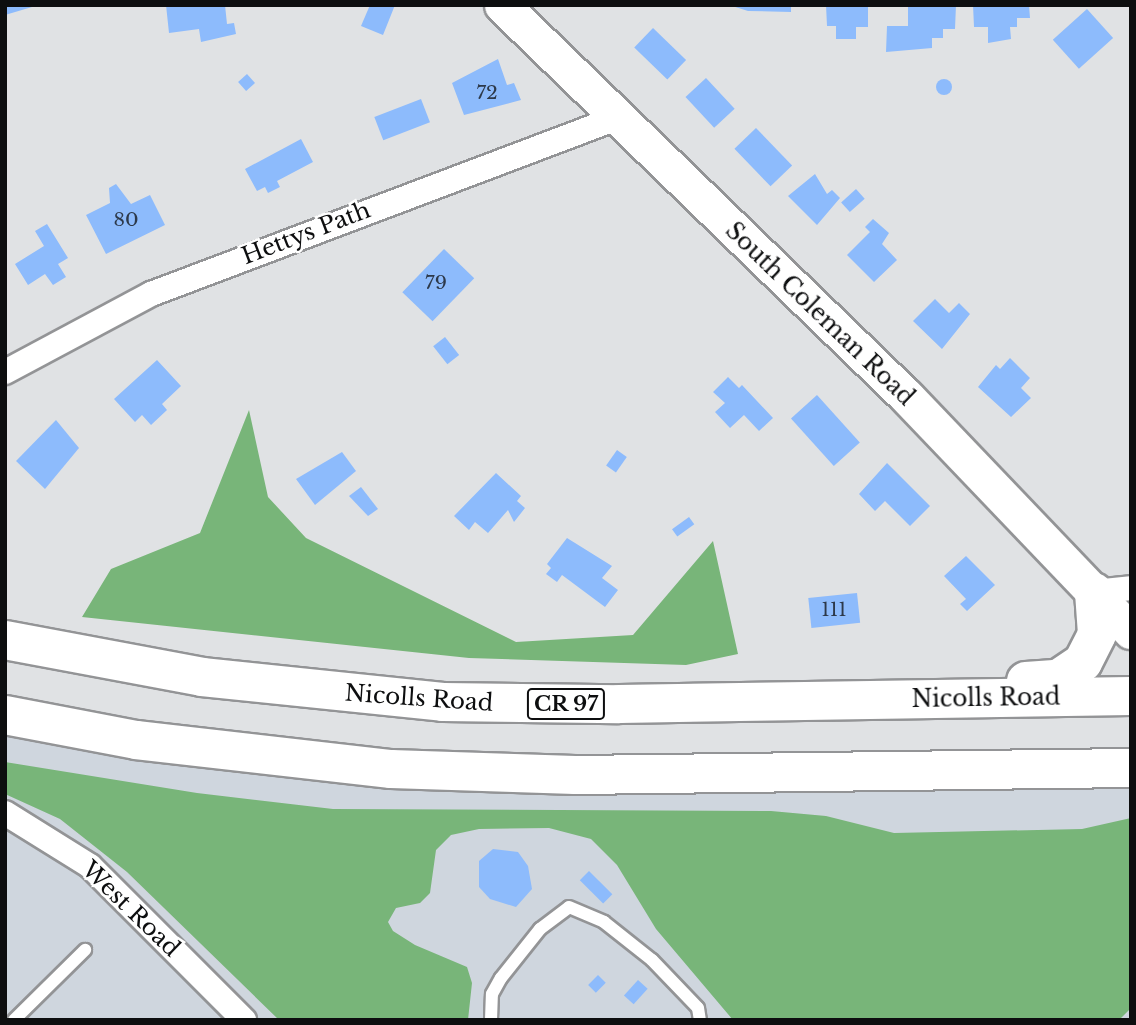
<!DOCTYPE html>
<style>
body{margin:0}
#map{position:relative;width:1136px;height:1025px;overflow:hidden;background:#e0e2e4;font-family:"Libre Baskerville",serif}
div>[style]{position:absolute}
[style*='--x']{left:calc(var(--x)*1px);top:calc(var(--y)*1px);width:calc(var(--w)*1px);rotate:calc(var(--a)*1deg)}
.built>*{inset:0;background:#cfd6de}
.forest>*{inset:0;background:#78b579}
.building>*{inset:0;background:#8dbbfc;transform-origin:0 0}
.round{border-radius:50%}
.roads{filter:drop-shadow(2px 0 #939496) drop-shadow(-2px 0 #939496) drop-shadow(0 2px #939496) drop-shadow(0 -2px #939496)}
.lane>*{height:12px;margin:-6px;padding:0 6px;transform-origin:6px;border-radius:6px;background:#fff}
.street>*{height:24px;margin:-12px;padding:0 12px;transform-origin:12px;border-radius:12px;background:#fff}
.secondary>*{height:35px;margin:-17.5px;padding:0 17.5px;transform-origin:17.5px;border-radius:17.5px;background:#fff}
.highway>*{height:38px;margin:-19px;padding:0 19px;transform-origin:19px;border-radius:19px;background:#fff}
span{translate:-50% -50%;white-space:nowrap;text-align:center;line-height:1.15;-webkit-text-stroke:5px #fff;paint-order:stroke}
.number-label{font-size:19px;color:#2d394a}
.number-label span{-webkit-text-stroke-width:0}
.shield-label span{padding:2px 5px;background:#fff;border:2px solid;border-radius:5px;-webkit-text-stroke-width:0}
.shield-label{font-size:21px;color:#0d0e0f;font-weight:700}
.street-label{font-size:23px;color:#0d0e0f}
.frame{position:absolute;inset:0;border:7px solid #0d0e0f;pointer-events:none}
</style>
<div id="map">
<div class="built">
<div style="clip-path:polygon(5px 715px,303px 761px,1131px 768px,1131px 1020px,5px 1020px)"></div>
</div>
<div class="forest">
<div style="clip-path:polygon(249px 410px,268px 497px,306px 538px,516px 642px,633px 635px,713px 541px,738px 654px,686px 665px,469px 658px,82px 617px,111px 569px,200px 533px)"></div>
<div style="clip-path:polygon(5px 762px,197px 793px,333px 809px,771px 811px,826px 816px,894px 833px,1082px 829px,1131px 818px,1131px 1008px,1119px 1020px,733px 1020px,656px 929px,617px 865px,591px 839px,549px 828px,479px 829px,451px 835px,436px 850px,430px 893px,420px 903px,396px 908px,388px 922px,393px 931px,415px 945px,467px 967px,472px 983px,468px 1020px,279px 1020px,127px 872px,60px 819px,5px 794px)"></div>
</div>
<div class="building">
<div style="clip-path:polygon(5px 5px,32px 5px,32px 7px,5px 15px)"></div>
<div style="clip-path:polygon(166px 5px,225px 5px,227px 24px,234px 23px,236px 34px,201px 42px,199px 29px,169px 33px)"></div>
<div style="clip-path:polygon(370px 5px,395px 5px,383px 35px,361px 26px)"></div>
<div style="clip-path:polygon(729px 5px,791px 5px,791px 12px,748px 11px)"></div>
<div style="clip-path:polygon(826px 5px,868px 5px,868px 27px,856px 27px,856px 39px,836px 39px,836px 26px,827px 26px)"></div>
<div style="clip-path:polygon(908px 5px,956px 5px,955px 29px,943px 29px,943px 38px,932px 38px,932px 48px,886px 52px,887px 26px,908px 26px)"></div>
<div style="clip-path:polygon(973px 5px,1029px 5px,1030px 18px,1017px 18px,1017px 27px,1010px 27px,1011px 39px,988px 43px,988px 27px,974px 27px)"></div>
<div style="left:1087px;top:9px;width:39px;height:46px;rotate:48deg"></div>
<div style="left:653px;top:28px;width:46px;height:27px;rotate:44deg"></div>
<div style="clip-path:polygon(498px 59px,507px 85px,514px 83px,521px 100px,464px 115px,452px 83px)"></div>
<div style="left:247px;top:74px;width:12px;height:12px;rotate:48deg"></div>
<div style="left:706px;top:78px;width:42px;height:28px;rotate:47deg"></div>
<div class="round" style="left:936px;top:79px;width:16px;height:16px"></div>
<div style="left:421px;top:99px;width:25px;height:50px;rotate:69deg"></div>
<div style="left:756px;top:128px;width:52px;height:30px;rotate:46deg"></div>
<div style="clip-path:polygon(301px 139px,313px 162px,277px 181px,280px 187px,268px 193px,265px 187px,257px 191px,245px 169px)"></div>
<div style="clip-path:polygon(815px 174px,827px 194px,832px 190px,840px 198px,817px 225px,788px 196px)"></div>
<div style="clip-path:polygon(116px 184px,131px 204px,150px 195px,165px 225px,106px 254px,86px 215px,110px 203px,109px 188px)"></div>
<div style="left:856px;top:189px;width:13px;height:20px;rotate:48deg"></div>
<div style="clip-path:polygon(873px 219px,889px 233px,882px 244px,897px 260px,874px 282px,847px 255px,870px 232px,865px 227px)"></div>
<div style="clip-path:polygon(47px 224px,68px 258px,58px 264px,66px 277px,53px 285px,45px 274px,28px 285px,15px 264px,44px 246px,35px 231px)"></div>
<div style="left:444px;top:249px;width:42px;height:60px;rotate:44deg"></div>
<div style="clip-path:polygon(935px 299px,949px 313px,959px 303px,970px 314px,942px 349px,913px 321px)"></div>
<div style="left:445px;top:337px;width:23px;height:15px;rotate:52deg"></div>
<div style="clip-path:polygon(1010px 358px,1030px 378px,1021px 388px,1031px 398px,1011px 417px,978px 387px,996px 365px,1000px 369px)"></div>
<div style="clip-path:polygon(157px 360px,181px 386px,162px 404px,167px 410px,151px 425px,142px 415px,135px 422px,114px 399px)"></div>
<div style="clip-path:polygon(728px 377px,739px 388px,742px 385px,773px 418px,759px 431px,744px 415px,730px 428px,715px 412px,725px 403px,713px 392px)"></div>
<div style="left:817px;top:395px;width:64px;height:35px;rotate:48deg"></div>
<div style="clip-path:polygon(56px 420px,79px 448px,45px 489px,16px 461px)"></div>
<div style="left:617px;top:450px;width:12px;height:19px;rotate:35deg"></div>
<div style="clip-path:polygon(342px 452px,356px 471px,315px 505px,296px 479px)"></div>
<div style="clip-path:polygon(887px 463px,930px 506px,910px 526px,885px 501px,875px 511px,859px 494px)"></div>
<div style="clip-path:polygon(496px 473px,521px 496px,517px 501px,525px 508px,514px 522px,508px 510px,488px 533px,475px 522px,469px 530px,454px 516px)"></div>
<div style="clip-path:polygon(361px 487px,378px 509px,368px 516px,349px 496px)"></div>
<div style="left:689px;top:517px;width:9px;height:21px;rotate:54deg"></div>
<div style="clip-path:polygon(567px 538px,612px 566px,602px 578px,618px 590px,605px 607px,562px 575px,557px 582px,546px 574px,551px 568px,547px 564px)"></div>
<div style="clip-path:polygon(966px 556px,995px 585px,967px 611px,960px 604px,966px 599px,944px 576px)"></div>
<div style="left:857px;top:593px;width:30px;height:49px;rotate:84deg"></div>
<div style="clip-path:polygon(493px 849px,518px 852px,528px 866px,532px 889px,516px 907px,490px 899px,479px 887px,479px 861px)"></div>
<div style="left:589px;top:871px;width:33px;height:13px;rotate:45deg"></div>
<div style="left:598px;top:975px;width:11px;height:14px;rotate:45deg"></div>
<div style="left:638px;top:980px;width:13px;height:21px;rotate:42deg"></div>
</div>
<div class="roads">
<div class="lane">
<div style="--x:14;--y:1020;--w:100;--a:-44.6"></div>
<div style="--x:491;--y:1020;--w:26;--a:-88"></div>
<div style="--x:492;--y:994;--w:18;--a:-61"></div>
<div style="--x:501;--y:978;--w:63;--a:-51.5"></div>
<div style="--x:540;--y:929;--w:36;--a:-37"></div>
<div style="--x:569;--y:907;--w:38;--a:23"></div>
<div style="--x:604;--y:922;--w:61;--a:38.4"></div>
<div style="--x:652;--y:960;--w:66;--a:46.2"></div>
<div style="--x:698;--y:1008;--w:12;--a:81"></div>
</div>
<div class="street">
<div style="--x:5;--y:372;--w:166;--a:-28.1"></div>
<div style="--x:151;--y:294;--w:499;--a:-20.7"></div>
<div style="--x:1094;--y:592;--w:37;--a:-6"></div>
<div style="--x:5;--y:813;--w:100;--a:31.9"></div>
<div style="--x:90;--y:866;--w:218;--a:45"></div>
</div>
<div class="secondary">
<div style="--x:502;--y:5;--w:564;--a:44.07"></div>
<div style="--x:907;--y:397;--w:324;--a:46.3"></div>
</div>
<div class="highway">
<div style="--x:5;--y:640;--w:200;--a:10.6"></div>
<div style="--x:202;--y:677;--w:242;--a:5.9"></div>
<div style="--x:443;--y:702;--w:176;--a:0.7"></div>
<div style="--x:619;--y:704;--w:512;--a:-0.9"></div>
<div style="--x:1026;--y:681;--w:32;--a:-4"></div>
<div style="--x:1058;--y:679;--w:30;--a:-34"></div>
<div style="--x:1083;--y:662;--w:31;--a:-63"></div>
<div style="--x:1097;--y:634;--w:42;--a:-94.1"></div>
<div style="--x:5;--y:715;--w:133;--a:10.8"></div>
<div style="--x:136;--y:740;--w:257;--a:6.5"></div>
<div style="--x:391;--y:769;--w:184;--a:1.9"></div>
<div style="--x:575;--y:775;--w:556;--a:-0.72"></div>
</div>
</div>
<div class="number-label">
<span style="left:487px;top:93px">72</span>
<span style="left:126px;top:220px">80</span>
<span style="left:436px;top:283px">79</span>
<span style="left:834px;top:610px">111</span>
</div>
<div class="shield-label">
<span style="left:566px;top:704px">CR 97</span>
</div>
<div class="street-label">
<span style="left:306px;top:233px;rotate:-21deg">Hettys Path</span>
<span style="left:820px;top:314px;rotate:44deg">South Coleman Road</span>
<span style="left:419px;top:698px;rotate:4deg">Nicolls Road</span>
<span style="left:986px;top:698px;rotate:-1deg">Nicolls Road</span>
<span style="left:131px;top:909px;rotate:44deg">West Road</span>
</div>
<div class="frame"></div>
</div>
